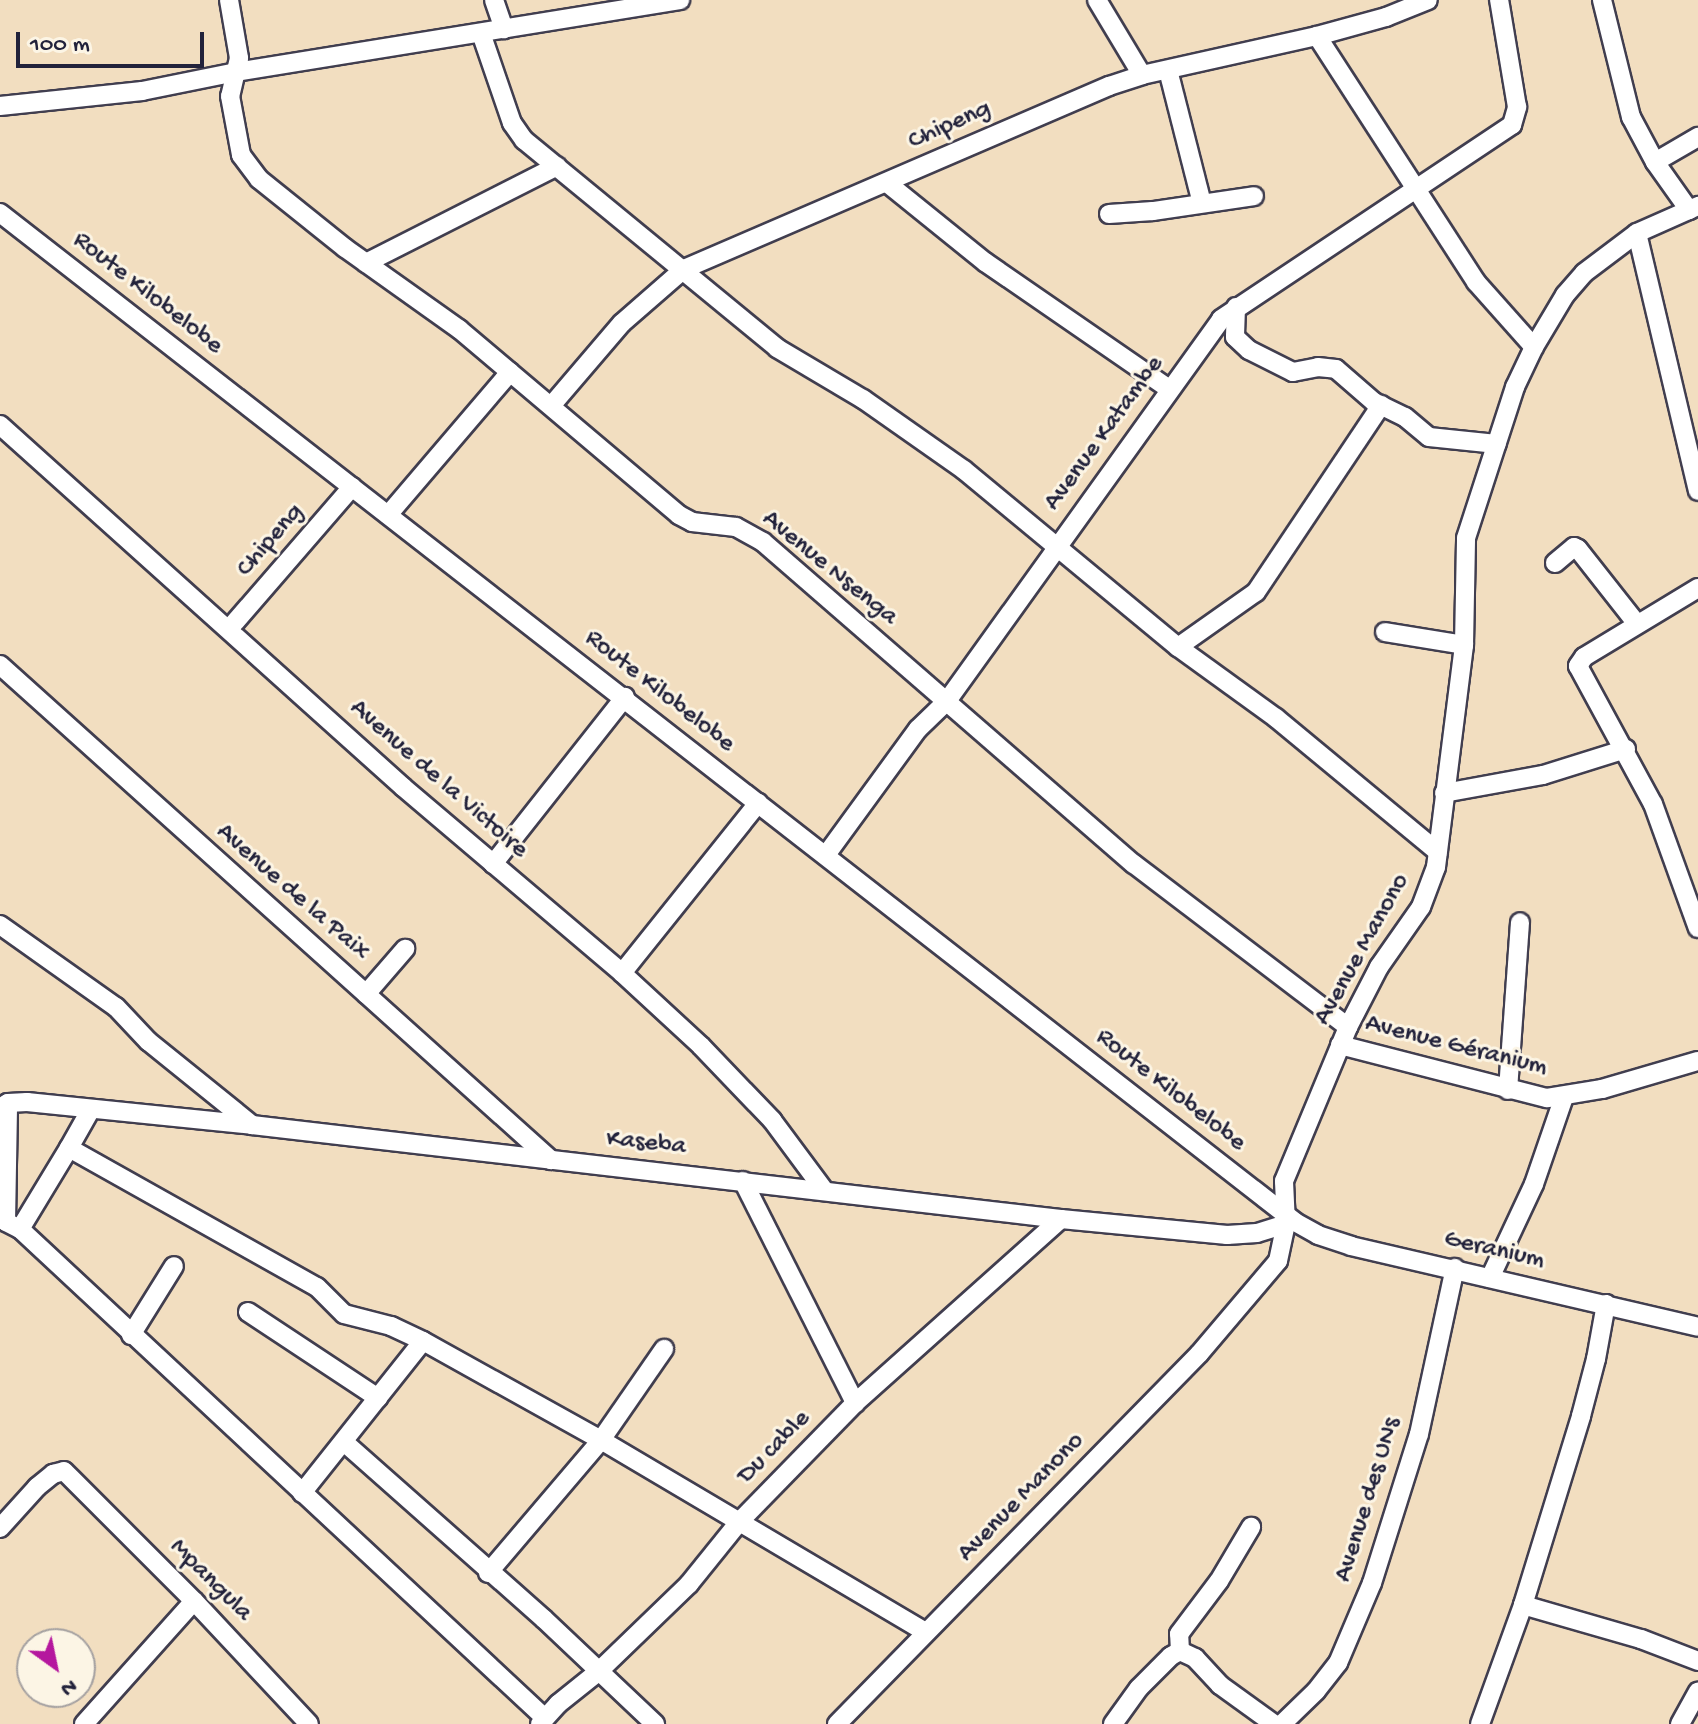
<!DOCTYPE html>
<meta charset="utf-8">
<style>
body{margin:0}
#map{position:relative;width:1698px;height:1724px;overflow:hidden;background:#f2dec0;font-family:"Gochi Hand",sans-serif}
div>[style]{position:absolute}
[style*='--x']{left:calc(var(--x)*1px);top:calc(var(--y)*1px);width:calc(var(--w)*1px);rotate:calc(var(--a)*1deg)}
.roads{filter:drop-shadow(2px 0 #413e4f) drop-shadow(-2px 0 #413e4f) drop-shadow(0 2px #413e4f) drop-shadow(0 -2px #413e4f)}
.minor>*{height:18px;margin:-9px;padding:0 9px;transform-origin:9px;border-radius:9px;background:#fff}
span{translate:-50% -50%;white-space:nowrap;text-align:center;line-height:1.15;-webkit-text-stroke:6px #fcf5e5;paint-order:stroke}
.street-label{font-size:26px;color:#22223b}
.north{position:absolute;left:16px;top:1628px;width:80px;height:80px;box-sizing:border-box;background:#fcf5e5;border:2px solid #a5a1a1;border-radius:50%;rotate:147deg;font-size:22px;font-weight:700;line-height:32px;text-align:center;color:#22223b}
.north::after{content:'';display:block;margin:auto;width:28px;height:36px;background:#b5179e;clip-path:polygon(50% 0,100% 100%,50% 72%,0 100%)}
.scale{position:absolute;left:16px;top:32px;width:188px;height:36px;box-sizing:border-box;border:4px solid #22223b;border-top:0;padding-left:10px;font-size:24px;line-height:28px;white-space:nowrap;color:#22223b;-webkit-text-stroke:6px #fcf5e5;paint-order:stroke}
</style>
<div id="map">
<div class="roads">
<div class="minor">
<div style="--x:229;--y:0;--w:59;--a:80.2"></div>
<div style="--x:239;--y:58;--w:39;--a:103"></div>
<div style="--x:230;--y:96;--w:60;--a:79.4"></div>
<div style="--x:241;--y:155;--w:30;--a:53"></div>
<div style="--x:259;--y:179;--w:110;--a:38.7"></div>
<div style="--x:345;--y:248;--w:140;--a:35.4"></div>
<div style="--x:459;--y:329;--w:288;--a:40.2"></div>
<div style="--x:679;--y:515;--w:15;--a:28"></div>
<div style="--x:692;--y:522;--w:44;--a:6.5"></div>
<div style="--x:736;--y:527;--w:31;--a:29"></div>
<div style="--x:763;--y:542;--w:491;--a:41"></div>
<div style="--x:1134;--y:864;--w:269;--a:37.3"></div>
<div style="--x:494;--y:0;--w:31;--a:71"></div>
<div style="--x:1097;--y:0;--w:87;--a:59"></div>
<div style="--x:1602;--y:0;--w:121;--a:76.1"></div>
<div style="--x:1631;--y:117;--w:51;--a:61.9"></div>
<div style="--x:1655;--y:162;--w:59;--a:54.7"></div>
<div style="--x:481;--y:33;--w:95;--a:71"></div>
<div style="--x:512;--y:123;--w:21;--a:55"></div>
<div style="--x:524;--y:140;--w:328;--a:39.4"></div>
<div style="--x:777;--y:348;--w:100;--a:30.7"></div>
<div style="--x:863;--y:399;--w:123;--a:35.1"></div>
<div style="--x:964;--y:470;--w:278;--a:39.6"></div>
<div style="--x:1178;--y:647;--w:121;--a:35.9"></div>
<div style="--x:1276;--y:718;--w:210;--a:39.6"></div>
<div style="--x:1317;--y:36;--w:293;--a:57.1"></div>
<div style="--x:1476;--y:282;--w:87;--a:48.3"></div>
<div style="--x:1168;--y:70;--w:137;--a:75.7"></div>
<div style="--x:0;--y:106;--w:143;--a:-6"></div>
<div style="--x:142;--y:91;--w:96;--a:-11.4"></div>
<div style="--x:236;--y:72;--w:450;--a:-9.2"></div>
<div style="--x:1655;--y:162;--w:50;--a:-30.2"></div>
<div style="--x:887;--y:183;--w:126;--a:38.9"></div>
<div style="--x:985;--y:262;--w:224;--a:34.6"></div>
<div style="--x:0;--y:213;--w:1642;--a:37.92"></div>
<div style="--x:1295;--y:1222;--w:26;--a:29"></div>
<div style="--x:1318;--y:1235;--w:35;--a:18"></div>
<div style="--x:1351;--y:1246;--w:356;--a:13.1"></div>
<div style="--x:1109;--y:214;--w:44;--a:-3.9"></div>
<div style="--x:1153;--y:211;--w:102;--a:-8.4"></div>
<div style="--x:1637;--y:233;--w:265;--a:76.7"></div>
<div style="--x:366;--y:263;--w:214;--a:-26.9"></div>
<div style="--x:1236;--y:307;--w:30;--a:92"></div>
<div style="--x:1235;--y:337;--w:19;--a:43"></div>
<div style="--x:1249;--y:350;--w:49;--a:26.6"></div>
<div style="--x:1293;--y:372;--w:25;--a:-11"></div>
<div style="--x:1318;--y:367;--w:18;--a:6"></div>
<div style="--x:1336;--y:369;--w:50;--a:41"></div>
<div style="--x:1374;--y:402;--w:34;--a:26"></div>
<div style="--x:1405;--y:417;--w:31;--a:40"></div>
<div style="--x:1429;--y:437;--w:68;--a:5.9"></div>
<div style="--x:551;--y:406;--w:109;--a:-49.5"></div>
<div style="--x:622;--y:323;--w:82;--a:-41.1"></div>
<div style="--x:684;--y:269;--w:463;--a:-23.3"></div>
<div style="--x:1109;--y:86;--w:35;--a:-18"></div>
<div style="--x:1142;--y:75;--w:179;--a:-12.6"></div>
<div style="--x:1317;--y:36;--w:72;--a:-15.4"></div>
<div style="--x:1386;--y:17;--w:45;--a:-22"></div>
<div style="--x:0;--y:425;--w:542;--a:41.93"></div>
<div style="--x:403;--y:787;--w:287;--a:40.3"></div>
<div style="--x:622;--y:973;--w:108;--a:42.7"></div>
<div style="--x:701;--y:1046;--w:103;--a:46.2"></div>
<div style="--x:772;--y:1120;--w:87;--a:53.4"></div>
<div style="--x:388;--y:515;--w:188;--a:-49.5"></div>
<div style="--x:1555;--y:563;--w:25;--a:-40"></div>
<div style="--x:1574;--y:547;--w:4;--a:27"></div>
<div style="--x:1578;--y:549;--w:95;--a:51.8"></div>
<div style="--x:1698;--y:588;--w:133;--a:148.8"></div>
<div style="--x:1584;--y:657;--w:11;--a:124"></div>
<div style="--x:1578;--y:666;--w:157;--a:61.5"></div>
<div style="--x:1653;--y:804;--w:132;--a:70.1"></div>
<div style="--x:229;--y:629;--w:188;--a:-49.1"></div>
<div style="--x:1385;--y:632;--w:80;--a:9.3"></div>
<div style="--x:1178;--y:647;--w:95;--a:-35.2"></div>
<div style="--x:1256;--y:592;--w:225;--a:-56.2"></div>
<div style="--x:0;--y:665;--w:741;--a:41.94"></div>
<div style="--x:1444;--y:793;--w:101;--a:-10.3"></div>
<div style="--x:1543;--y:775;--w:87;--a:-17.4"></div>
<div style="--x:826;--y:855;--w:156;--a:-53.9"></div>
<div style="--x:918;--y:729;--w:40;--a:-44"></div>
<div style="--x:947;--y:701;--w:470;--a:-54.3"></div>
<div style="--x:1221;--y:319;--w:350;--a:-33.7"></div>
<div style="--x:1512;--y:125;--w:19;--a:-74"></div>
<div style="--x:1517;--y:107;--w:109;--a:-99.5"></div>
<div style="--x:493;--y:864;--w:213;--a:-51.7"></div>
<div style="--x:0;--y:925;--w:142;--a:35.3"></div>
<div style="--x:116;--y:1007;--w:47;--a:46.7"></div>
<div style="--x:148;--y:1041;--w:134;--a:38.9"></div>
<div style="--x:622;--y:973;--w:218;--a:-51.3"></div>
<div style="--x:366;--y:994;--w:60;--a:-49.1"></div>
<div style="--x:1340;--y:1045;--w:214;--a:14.4"></div>
<div style="--x:1547;--y:1098;--w:56;--a:-9.3"></div>
<div style="--x:1602;--y:1089;--w:100;--a:-16.3"></div>
<div style="--x:1508;--y:1090;--w:168;--a:-85.9"></div>
<div style="--x:0;--y:1108;--w:9;--a:-32"></div>
<div style="--x:8;--y:1103;--w:19;--a:-3"></div>
<div style="--x:27;--y:1102;--w:226;--a:5.8"></div>
<div style="--x:252;--y:1125;--w:814;--a:6.63"></div>
<div style="--x:1061;--y:1219;--w:167;--a:5.5"></div>
<div style="--x:1227;--y:1235;--w:30;--a:-4"></div>
<div style="--x:1257;--y:1233;--w:30;--a:-17"></div>
<div style="--x:91;--y:1109;--w:45;--a:119.4"></div>
<div style="--x:69;--y:1148;--w:284;--a:29.3"></div>
<div style="--x:317;--y:1287;--w:38;--a:45"></div>
<div style="--x:344;--y:1314;--w:49;--a:14.3"></div>
<div style="--x:391;--y:1326;--w:35;--a:25"></div>
<div style="--x:423;--y:1341;--w:204;--a:29.1"></div>
<div style="--x:601;--y:1440;--w:377;--a:30.6"></div>
<div style="--x:743;--y:1181;--w:249;--a:63.2"></div>
<div style="--x:6;--y:1222;--w:16;--a:27"></div>
<div style="--x:20;--y:1229;--w:717;--a:42.97"></div>
<div style="--x:6;--y:1222;--w:119;--a:-89"></div>
<div style="--x:20;--y:1229;--w:95;--a:-58.8"></div>
<div style="--x:1490;--y:1278;--w:104;--a:-64.9"></div>
<div style="--x:1534;--y:1184;--w:92;--a:-71"></div>
<div style="--x:248;--y:1312;--w:156;--a:33.5"></div>
<div style="--x:131;--y:1335;--w:81;--a:-58.1"></div>
<div style="--x:344;--y:1442;--w:267;--a:41.5"></div>
<div style="--x:544;--y:1619;--w:153;--a:43.4"></div>
<div style="--x:302;--y:1493;--w:194;--a:-51.5"></div>
<div style="--x:0;--y:1528;--w:55;--a:-47.9"></div>
<div style="--x:37;--y:1487;--w:21;--a:-39"></div>
<div style="--x:53;--y:1474;--w:11;--a:-15"></div>
<div style="--x:64;--y:1471;--w:184;--a:45"></div>
<div style="--x:194;--y:1601;--w:168;--a:46.9"></div>
<div style="--x:488;--y:1573;--w:175;--a:-49.6"></div>
<div style="--x:601;--y:1440;--w:111;--a:-55.3"></div>
<div style="--x:1523;--y:1605;--w:123;--a:16.1"></div>
<div style="--x:1641;--y:1639;--w:61;--a:21.1"></div>
<div style="--x:1180;--y:1651;--w:17;--a:-93"></div>
<div style="--x:1179;--y:1634;--w:66;--a:-53"></div>
<div style="--x:1219;--y:1581;--w:63;--a:-59.3"></div>
<div style="--x:84;--y:1724;--w:165;--a:-48.2"></div>
<div style="--x:540;--y:1724;--w:27;--a:-48"></div>
<div style="--x:558;--y:1704;--w:51;--a:-38.7"></div>
<div style="--x:598;--y:1672;--w:127;--a:-44"></div>
<div style="--x:689;--y:1584;--w:80;--a:-51.1"></div>
<div style="--x:739;--y:1522;--w:166;--a:-45.7"></div>
<div style="--x:855;--y:1403;--w:276;--a:-41.8"></div>
<div style="--x:837;--y:1724;--w:518;--a:-45.63"></div>
<div style="--x:1199;--y:1354;--w:122;--a:-49.7"></div>
<div style="--x:1278;--y:1261;--w:38;--a:-78"></div>
<div style="--x:1286;--y:1224;--w:43;--a:-92.7"></div>
<div style="--x:1284;--y:1181;--w:167;--a:-67.4"></div>
<div style="--x:1348;--y:1027;--w:68;--a:-62.7"></div>
<div style="--x:1379;--y:967;--w:73;--a:-55"></div>
<div style="--x:1421;--y:907;--w:43;--a:-69.4"></div>
<div style="--x:1436;--y:867;--w:224;--a:-82.8"></div>
<div style="--x:1464;--y:645;--w:107;--a:-88.9"></div>
<div style="--x:1466;--y:538;--w:159;--a:-72"></div>
<div style="--x:1515;--y:387;--w:44;--a:-64.6"></div>
<div style="--x:1534;--y:347;--w:61;--a:-59.2"></div>
<div style="--x:1565;--y:295;--w:29;--a:-49"></div>
<div style="--x:1584;--y:273;--w:66;--a:-37"></div>
<div style="--x:1637;--y:233;--w:67;--a:-23.9"></div>
<div style="--x:1113;--y:1724;--w:44;--a:-54.2"></div>
<div style="--x:1139;--y:1688;--w:45;--a:-45"></div>
<div style="--x:1171;--y:1656;--w:10;--a:-29"></div>
<div style="--x:1180;--y:1651;--w:17;--a:25"></div>
<div style="--x:1195;--y:1658;--w:37;--a:47"></div>
<div style="--x:1220;--y:1685;--w:67;--a:35.8"></div>
<div style="--x:1282;--y:1724;--w:47;--a:-44.1"></div>
<div style="--x:1316;--y:1691;--w:36;--a:-52"></div>
<div style="--x:1338;--y:1663;--w:87;--a:-67"></div>
<div style="--x:1372;--y:1583;--w:156;--a:-72.5"></div>
<div style="--x:1419;--y:1434;--w:170;--a:-77.8"></div>
<div style="--x:1480;--y:1724;--w:127;--a:-70.1"></div>
<div style="--x:1523;--y:1605;--w:198;--a:-72.9"></div>
<div style="--x:1581;--y:1416;--w:59;--a:-75.3"></div>
<div style="--x:1596;--y:1359;--w:56;--a:-79.7"></div>
<div style="--x:1680;--y:1724;--w:37;--a:-61"></div>
</div>
</div>
<div class="street-label">
<span style="left:950px;top:126px;rotate:-24deg">Chipeng</span>
<span style="left:147px;top:294px;rotate:38deg">Route Kilobelobe</span>
<span style="left:1105px;top:434px;rotate:-54deg">Avenue Katambe</span>
<span style="left:271px;top:541px;rotate:-49deg">Chipeng</span>
<span style="left:829px;top:569px;rotate:39deg">Avenue Nsenga</span>
<span style="left:659px;top:692px;rotate:38deg">Route Kilobelobe</span>
<span style="left:438px;top:780px;rotate:41deg">Avenue de la Victoire</span>
<span style="left:292px;top:893px;rotate:41deg">Avenue de la Paix</span>
<span style="left:1363px;top:950px;rotate:-61deg">Avenue Manono</span>
<span style="left:1456px;top:1047px;rotate:14deg">Avenue Géranium</span>
<span style="left:1170px;top:1091px;rotate:38deg">Route Kilobelobe</span>
<span style="left:646px;top:1144px;rotate:6deg">Kaseba</span>
<span style="left:1494px;top:1251px;rotate:13deg">Geranium</span>
<span style="left:775px;top:1448px;rotate:-46deg">Du cable</span>
<span style="left:1022px;top:1498px;rotate:-46deg">Avenue Manono</span>
<span style="left:1369px;top:1500px;rotate:-73deg">Avenue des UNs</span>
<span style="left:210px;top:1581px;rotate:45deg">Mpangula</span>
</div>
<div class="north">N</div>
<div class="scale">100 m</div>
</div>
